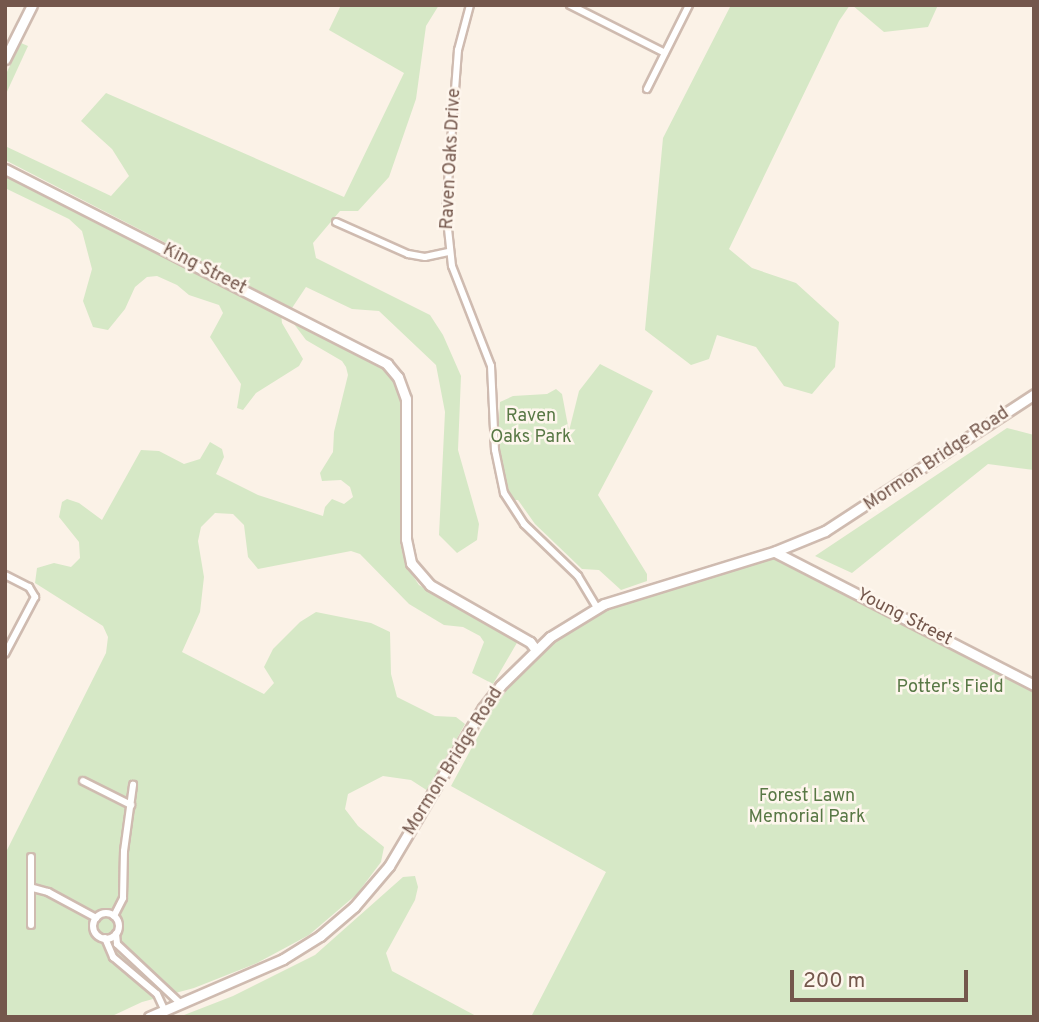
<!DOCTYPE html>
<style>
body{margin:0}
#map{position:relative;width:1039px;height:1022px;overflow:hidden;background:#fbf2e7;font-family:Overpass,sans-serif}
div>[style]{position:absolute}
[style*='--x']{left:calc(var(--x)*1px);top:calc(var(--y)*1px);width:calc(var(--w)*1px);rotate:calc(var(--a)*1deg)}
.green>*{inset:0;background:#d6e8c6}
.roads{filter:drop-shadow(2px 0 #cfbbb0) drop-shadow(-2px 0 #cfbbb0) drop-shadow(0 2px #cfbbb0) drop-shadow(0 -2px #cfbbb0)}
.street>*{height:6px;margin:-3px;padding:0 3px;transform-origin:3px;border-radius:3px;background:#fff}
.street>.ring{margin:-3px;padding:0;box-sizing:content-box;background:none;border:6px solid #fff;border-radius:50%}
.secondary>*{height:9px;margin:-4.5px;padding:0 4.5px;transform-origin:4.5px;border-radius:4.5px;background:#fff}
span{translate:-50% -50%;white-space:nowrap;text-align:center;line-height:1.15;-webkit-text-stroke:5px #fef6ed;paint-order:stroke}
.street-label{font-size:18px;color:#74574c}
.park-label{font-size:18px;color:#587845}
.frame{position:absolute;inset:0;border:7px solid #74574c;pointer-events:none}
.scale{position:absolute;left:790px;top:970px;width:178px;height:32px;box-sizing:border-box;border:4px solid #74574c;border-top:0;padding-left:9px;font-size:21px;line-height:24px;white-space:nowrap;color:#74574c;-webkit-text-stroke:5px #fef6ed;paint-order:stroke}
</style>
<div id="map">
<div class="green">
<div style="clip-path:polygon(341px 5px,439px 5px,426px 26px,416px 99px,389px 177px,358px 211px,340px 211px,313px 243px,316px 258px,430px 315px,443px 335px,461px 376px,458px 450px,479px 524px,477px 540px,457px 553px,439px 535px,445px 412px,436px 365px,379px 311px,352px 309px,306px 287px,292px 308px,5px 160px,5px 146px,111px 196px,129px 176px,112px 149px,81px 121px,106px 93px,344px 197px,404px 73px,329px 30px)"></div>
<div style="clip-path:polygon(731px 5px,850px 5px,839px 21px,729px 249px,752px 268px,796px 283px,839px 322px,835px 367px,812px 394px,784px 386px,756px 347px,717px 335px,709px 359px,691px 365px,645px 330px,663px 138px)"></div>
<div style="clip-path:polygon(852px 5px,938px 5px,928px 27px,884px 32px)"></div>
<div style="clip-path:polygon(21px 43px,28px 46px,5px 96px,5px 76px)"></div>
<div style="clip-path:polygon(5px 173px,281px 313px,282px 323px,303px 359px,299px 366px,256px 393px,243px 410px,237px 408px,241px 384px,210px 337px,223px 313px,219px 305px,189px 295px,177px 285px,157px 276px,147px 277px,135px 287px,125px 309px,108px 330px,93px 327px,83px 301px,92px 269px,82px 231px,69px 219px,7px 189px)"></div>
<div style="clip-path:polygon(294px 324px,304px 326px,380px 365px,395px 379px,400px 394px,400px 542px,405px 564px,419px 585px,518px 641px,493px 684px,472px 673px,484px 642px,480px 636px,463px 627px,444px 625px,409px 604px,360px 554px,351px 551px,258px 569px,248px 557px,244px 525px,233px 514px,215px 513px,201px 527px,198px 541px,204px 577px,200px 612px,182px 652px,264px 694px,274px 683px,264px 667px,273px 649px,300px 622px,316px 612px,371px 623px,390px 632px,391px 674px,397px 697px,435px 716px,456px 717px,465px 724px,428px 791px,411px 780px,383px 776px,348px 794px,345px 809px,358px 826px,384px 847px,381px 862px,357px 894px,309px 935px,257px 963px,194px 988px,142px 1002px,110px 1017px,5px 1017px,5px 854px,106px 653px,108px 637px,103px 626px,35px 583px,37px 568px,54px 563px,71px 567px,80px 558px,79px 542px,59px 517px,62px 502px,67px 499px,79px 503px,102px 520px,141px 450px,159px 451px,184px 464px,200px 459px,210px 442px,222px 449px,224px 457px,216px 474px,258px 495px,323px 516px,325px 507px,332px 499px,344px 504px,353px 497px,350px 487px,341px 480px,322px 481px,320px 473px,333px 452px,334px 432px,348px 375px,346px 367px,342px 361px,306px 340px)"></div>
<div style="clip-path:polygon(600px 364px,653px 391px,598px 495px,647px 574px,647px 581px,621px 590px,599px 570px,582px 569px,535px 524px,518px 500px,512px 500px,500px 463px,498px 443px,500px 402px,513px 396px,547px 394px,556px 389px,562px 394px,569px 431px,579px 391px)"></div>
<div style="clip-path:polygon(1007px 428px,1034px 435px,1034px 470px,988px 464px,852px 573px,815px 556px)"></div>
<div style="clip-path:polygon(776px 556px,1034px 689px,1034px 1017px,531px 1017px,606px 872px,451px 786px,496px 703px,534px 659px,572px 628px,619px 602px)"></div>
<div style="clip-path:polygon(415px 876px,418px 887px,415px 900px,386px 953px,392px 971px,478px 1017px,179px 1017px,233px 996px,315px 955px,403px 877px)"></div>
</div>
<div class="roads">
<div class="street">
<div style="--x:470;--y:5;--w:47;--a:104.9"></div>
<div style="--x:458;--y:50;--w:160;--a:94.3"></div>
<div style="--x:446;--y:210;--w:56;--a:83.9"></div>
<div style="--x:452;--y:266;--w:107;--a:68.7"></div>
<div style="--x:491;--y:366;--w:84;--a:87.3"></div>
<div style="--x:495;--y:450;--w:44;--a:78.2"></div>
<div style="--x:504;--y:493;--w:37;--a:57"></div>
<div style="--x:524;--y:524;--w:75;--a:43.9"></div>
<div style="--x:578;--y:576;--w:37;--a:59"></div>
<div style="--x:570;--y:5;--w:106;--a:26.8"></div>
<div style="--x:647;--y:89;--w:94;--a:-63.4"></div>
<div style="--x:336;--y:222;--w:79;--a:24"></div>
<div style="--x:408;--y:254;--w:17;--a:10"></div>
<div style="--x:425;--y:257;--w:25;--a:-12"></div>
<div style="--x:5;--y:575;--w:27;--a:27"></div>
<div style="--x:29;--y:587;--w:12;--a:59"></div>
<div style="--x:35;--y:597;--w:64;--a:117.8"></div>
<div style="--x:83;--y:781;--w:54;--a:26.6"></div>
<div style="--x:33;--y:888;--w:16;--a:15"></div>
<div style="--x:48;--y:892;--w:55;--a:28.4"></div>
<div class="ring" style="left:93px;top:913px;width:20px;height:20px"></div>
<div style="--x:114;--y:916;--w:20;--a:-63"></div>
<div style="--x:123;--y:898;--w:47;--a:-88.8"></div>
<div style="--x:124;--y:851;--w:67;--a:-82.2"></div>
<div style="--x:31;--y:925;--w:68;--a:-90"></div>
<div style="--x:116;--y:934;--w:10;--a:84"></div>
<div style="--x:117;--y:944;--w:85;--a:43.1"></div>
<div style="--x:105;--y:938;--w:21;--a:67"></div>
<div style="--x:113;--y:957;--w:57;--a:40.1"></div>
<div style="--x:157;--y:994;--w:17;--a:65"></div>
</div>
<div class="secondary">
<div style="--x:5;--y:59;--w:60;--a:-63.4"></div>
<div style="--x:5;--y:169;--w:429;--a:27"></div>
<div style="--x:387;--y:364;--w:17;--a:50"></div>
<div style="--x:398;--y:377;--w:23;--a:70"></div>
<div style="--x:406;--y:399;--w:140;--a:90"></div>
<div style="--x:406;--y:539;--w:25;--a:78"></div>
<div style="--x:411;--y:563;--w:29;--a:49"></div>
<div style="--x:430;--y:585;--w:115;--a:29.7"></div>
<div style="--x:530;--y:642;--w:10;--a:53"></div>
<div style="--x:775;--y:552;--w:291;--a:27.2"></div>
<div style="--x:149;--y:1017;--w:146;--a:-23.4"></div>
<div style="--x:283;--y:959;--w:44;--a:-31.9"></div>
<div style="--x:320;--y:936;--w:45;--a:-40.5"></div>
<div style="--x:354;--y:907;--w:54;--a:-49.5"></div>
<div style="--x:389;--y:866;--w:184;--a:-59.3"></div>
<div style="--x:483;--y:708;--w:28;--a:-52"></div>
<div style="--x:500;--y:686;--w:70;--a:-44.4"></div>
<div style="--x:550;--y:637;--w:63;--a:-31.4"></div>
<div style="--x:604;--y:604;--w:180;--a:-17.1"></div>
<div style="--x:776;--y:551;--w:53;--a:-22.2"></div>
<div style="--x:825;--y:531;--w:250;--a:-33.2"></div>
</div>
</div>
<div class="street-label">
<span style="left:452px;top:159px;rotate:-87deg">Raven Oaks Drive</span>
<span style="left:204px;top:270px;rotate:27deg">King Street</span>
<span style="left:937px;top:460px;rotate:-34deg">Mormon Bridge Road</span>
<span style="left:904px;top:618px;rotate:27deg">Young Street</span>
<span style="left:454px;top:762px;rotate:-58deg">Mormon Bridge Road</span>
</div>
<div class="park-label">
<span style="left:531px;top:428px">Raven<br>Oaks Park</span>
<span style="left:950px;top:688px">Potter's Field</span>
<span style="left:807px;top:808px">Forest Lawn<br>Memorial Park</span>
</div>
<div class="frame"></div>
<div class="scale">200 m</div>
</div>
